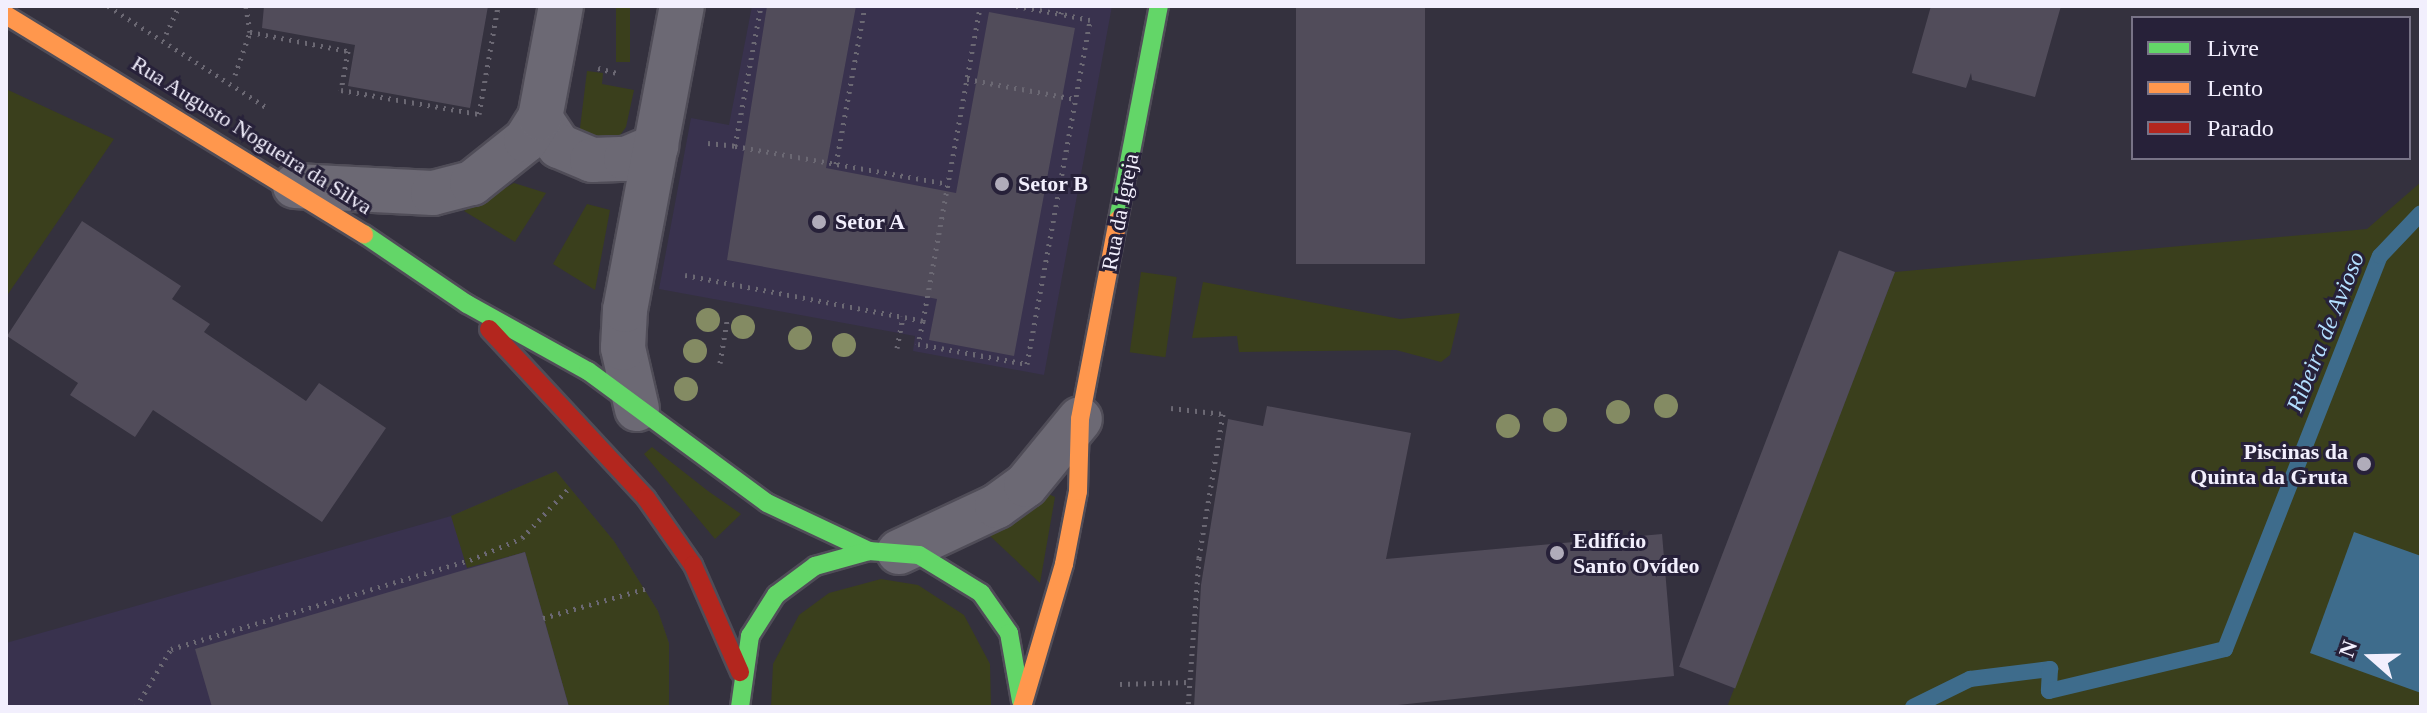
<!DOCTYPE html>
<meta charset="utf-8">
<style>
body{margin:0}
#map{position:relative;width:2427px;height:713px;overflow:hidden;background:#34313e;font-family:Georgia,serif}
div>[style]{position:absolute}
[style*='--x']{left:calc(var(--x)*1px);top:calc(var(--y)*1px);width:calc(var(--w)*1px);rotate:calc(var(--a)*1deg)}
.built>*{inset:0;background:#39324e}
.green>*{inset:0;background:#3a3f1c;transform-origin:0 0}
.water>*{inset:0;background:#3e6c8c}
.stream>*{height:16px;margin:-8px;padding:0 8px;transform-origin:8px;border-radius:8px;background:#3e6c8c}
.building>*{inset:0;background:#514c5a;transform-origin:0 0}
.path>*{height:5px;margin-top:-2.5px;transform-origin:0;background:repeating-linear-gradient(90deg,#6b6873 0 2px,transparent 0 8px)}
.roads{filter:drop-shadow(2px 0 #504d58) drop-shadow(-2px 0 #504d58) drop-shadow(0 2px #504d58) drop-shadow(0 -2px #504d58)}
.street>*{height:44px;margin:-22px;padding:0 22px;transform-origin:22px;border-radius:22px;background:#6c6974}
.fast>*{height:18px;margin:-9px;padding:0 9px;transform-origin:9px;border-radius:9px;background:#63d668}
.slow>*{height:18px;margin:-9px;padding:0 9px;transform-origin:9px;border-radius:9px;background:#ff974d}
.jam>*{height:18px;margin:-9px;padding:0 9px;transform-origin:9px;border-radius:9px;background:#b3261e}
.trees>*{width:24px;height:24px;margin:-12px;border-radius:50%;background:#848b63}
.dots>*{width:22px;height:22px;translate:-50% -50%;box-sizing:border-box;border:4px solid #272139;border-radius:50%}
span{translate:-50% -50%;white-space:nowrap;text-align:center;line-height:1.15;-webkit-text-stroke:6px #272139;paint-order:stroke}
.street-label{font-size:22px;color:#f2effd}
.poi-label{font-size:22px;color:#f2effd;font-weight:700}
.left{translate:0 -50%;text-align:left}
.right{translate:-100% -50%;text-align:right}
.water-label{font-size:24px;color:#b3dfff;font-style:italic}
.frame{position:absolute;inset:0;border:8px solid #f2effd;pointer-events:none}
.legend{position:absolute;left:2131px;top:16px;width:280px;height:144px;box-sizing:border-box;background:#272139;border:2px solid #787387;margin:0;padding:10px 14px;list-style:none;font-size:24px;color:#f2effd}
.legend li{display:flex;align-items:center;gap:16px;height:40px}
.legend b{width:40px;border:2px solid #787387}
.north{position:absolute;left:2331px;top:617px;width:80px;height:80px;-webkit-text-stroke:6px #272139;paint-order:stroke;rotate:290deg;font-size:22px;font-weight:700;line-height:32px;text-align:center;color:#f2effd}
.north::after{content:'';display:block;margin:auto;width:28px;height:36px;background:#f2effd;clip-path:polygon(50% 0,100% 100%,50% 72%,0 100%)}
</style>
<div id="map">
<div class="built">
<div style="clip-path:polygon(752px 6px,1112px 6px,1044px 375px,913px 351px,915px 336px,659px 289px,691px 118px,729px 125px)"></div>
<div style="clip-path:polygon(556px 471px,614px 541px,658px 611px,669px 643px,669px 707px,6px 707px,6px 643px,451px 516px)"></div>
</div>
<div class="green">
<div style="left:616px;top:6px;width:14px;height:56px"></div>
<div style="clip-path:polygon(587px 71px,603px 73px,602px 84px,634px 90px,626px 127px,615px 142px,583px 135px,580px 128px)"></div>
<div style="clip-path:polygon(6px 89px,114px 139px,6px 297px)"></div>
<div style="clip-path:polygon(2421px 182px,2421px 707px,1727px 707px,1895px 272px,2367px 229px)"></div>
<div style="clip-path:polygon(514px 183px,546px 193px,515px 242px,464px 211px)"></div>
<div style="clip-path:polygon(587px 204px,610px 210px,595px 290px,553px 264px)"></div>
<div style="left:1141px;top:272px;width:36px;height:81px;rotate:8deg"></div>
<div style="clip-path:polygon(1203px 282px,1400px 319px,1460px 313px,1450px 355px,1441px 362px,1396px 350px,1239px 352px,1237px 336px,1192px 338px)"></div>
<div style="clip-path:polygon(652px 447px,708px 491px,741px 514px,715px 539px,644px 454px)"></div>
<div style="clip-path:polygon(556px 471px,614px 541px,658px 611px,669px 643px,669px 707px,569px 707px,525px 552px,467px 568px,451px 516px)"></div>
<div style="clip-path:polygon(1048px 494px,1055px 497px,1040px 583px,990px 536px)"></div>
<div style="clip-path:polygon(881px 579px,918px 585px,964px 615px,990px 664px,991px 707px,771px 707px,773px 664px,799px 615px,829px 593px)"></div>
</div>
<div class="water">
<div style="clip-path:polygon(2354px 532px,2421px 556px,2421px 693px,2310px 653px)"></div>
</div>
<div class="stream">
<div style="--x:1913;--y:707;--w:64;--a:-26.2"></div>
<div style="--x:1970;--y:679;--w:81;--a:-7.1"></div>
<div style="--x:2050;--y:669;--w:22;--a:93"></div>
<div style="--x:2049;--y:691;--w:181;--a:-13.4"></div>
<div style="--x:2225;--y:649;--w:422;--a:-68.5"></div>
<div style="--x:2380;--y:256;--w:59;--a:-46.4"></div>
</div>
<div class="building">
<div style="clip-path:polygon(264px 6px,488px 6px,470px 108px,348px 86px,355px 45px,262px 28px)"></div>
<div style="clip-path:polygon(767px 6px,856px 6px,826px 168px,956px 193px,989px 12px,1075px 28px,1014px 356px,929px 340px,937px 299px,727px 260px)"></div>
<div style="left:1296px;top:6px;width:129px;height:258px"></div>
<div style="clip-path:polygon(1931px 6px,2061px 6px,2035px 97px,1972px 80px,1971px 73px,1966px 88px,1912px 73px)"></div>
<div style="clip-path:polygon(82px 221px,181px 286px,172px 299px,210px 324px,204px 332px,306px 401px,319px 383px,386px 428px,322px 522px,153px 410px,135px 437px,70px 395px,78px 383px,7px 336px)"></div>
<div style="left:1895px;top:272px;width:446px;height:60px;rotate:111deg"></div>
<div style="clip-path:polygon(1267px 406px,1411px 433px,1386px 559px,1662px 534px,1674px 676px,1379px 707px,1194px 707px,1201px 585px,1228px 419px,1263px 426px)"></div>
<div style="clip-path:polygon(525px 552px,569px 707px,212px 707px,195px 649px)"></div>
</div>
<div class="path">
<div style="--x:108;--y:6;--w:188;--a:32.6"></div>
<div style="--x:1016;--y:6;--w:46;--a:10.1"></div>
<div style="--x:250;--y:32;--w:100;--a:11"></div>
<div style="--x:348;--y:51;--w:40;--a:100"></div>
<div style="--x:341;--y:90;--w:139;--a:9.9"></div>
<div style="--x:166;--y:34;--w:31;--a:-65"></div>
<div style="--x:598;--y:68;--w:23;--a:15"></div>
<div style="--x:235;--y:75;--w:46;--a:-70.8"></div>
<div style="--x:250;--y:32;--w:26;--a:-99"></div>
<div style="--x:967;--y:79;--w:110;--a:10.5"></div>
<div style="--x:479;--y:114;--w:110;--a:-80"></div>
<div style="--x:708;--y:143;--w:27;--a:6"></div>
<div style="--x:735;--y:146;--w:142;--a:-79.5"></div>
<div style="--x:735;--y:146;--w:216;--a:10.1"></div>
<div style="--x:836;--y:164;--w:161;--a:-79.6"></div>
<div style="--x:685;--y:275;--w:242;--a:10.9"></div>
<div style="--x:923;--y:321;--w:320;--a:-79.7"></div>
<div style="--x:923;--y:321;--w:24;--a:102"></div>
<div style="--x:918;--y:344;--w:111;--a:10.4"></div>
<div style="--x:1027;--y:364;--w:350;--a:-79.6"></div>
<div style="--x:1090;--y:20;--w:30;--a:-168"></div>
<div style="--x:1061;--y:14;--w:8;--a:-83"></div>
<div style="--x:897;--y:348;--w:32;--a:-79"></div>
<div style="--x:720;--y:363;--w:43;--a:-80.5"></div>
<div style="--x:1171;--y:408;--w:52;--a:6.6"></div>
<div style="--x:1223;--y:414;--w:146;--a:99.5"></div>
<div style="--x:1199;--y:558;--w:149;--a:94.2"></div>
<div style="--x:543;--y:618;--w:106;--a:-15.9"></div>
<div style="--x:1120;--y:684;--w:69;--a:-1.7"></div>
<div style="--x:136;--y:707;--w:68;--a:-58.9"></div>
<div style="--x:171;--y:649;--w:312;--a:-16.6"></div>
<div style="--x:470;--y:560;--w:56;--a:-22.9"></div>
<div style="--x:522;--y:538;--w:69;--a:-46.8"></div>
</div>
<div class="roads">
<div class="street">
<div style="--x:540;--y:118;--w:34;--a:56"></div>
<div style="--x:559;--y:146;--w:36;--a:23"></div>
<div style="--x:592;--y:160;--w:34;--a:-2"></div>
<div style="--x:626;--y:159;--w:33;--a:-23"></div>
<div style="--x:295;--y:186;--w:138;--a:2.9"></div>
<div style="--x:433;--y:193;--w:40;--a:-14.4"></div>
<div style="--x:472;--y:183;--w:69;--a:-38.5"></div>
<div style="--x:526;--y:140;--w:26;--a:-58"></div>
<div style="--x:540;--y:118;--w:114;--a:-79.4"></div>
<div style="--x:637;--y:409;--w:63;--a:-102.9"></div>
<div style="--x:623;--y:348;--w:38;--a:-87"></div>
<div style="--x:625;--y:310;--w:309;--a:-79.4"></div>
<div style="--x:899;--y:552;--w:108;--a:-25.1"></div>
<div style="--x:997;--y:506;--w:36;--a:-36"></div>
<div style="--x:1026;--y:485;--w:85;--a:-50.7"></div>
</div>
<div class="fast">
<div style="--x:1118;--y:220;--w:218;--a:-79.2"></div>
<div style="--x:364;--y:234;--w:125;--a:34.2"></div>
<div style="--x:467;--y:304;--w:138;--a:29"></div>
<div style="--x:588;--y:371;--w:222;--a:36.4"></div>
<div style="--x:767;--y:503;--w:113;--a:25.2"></div>
<div style="--x:740;--y:707;--w:72;--a:-82"></div>
<div style="--x:750;--y:636;--w:49;--a:-57.6"></div>
<div style="--x:776;--y:595;--w:49;--a:-36.6"></div>
<div style="--x:815;--y:566;--w:56;--a:-15.5"></div>
<div style="--x:869;--y:551;--w:50;--a:4.6"></div>
<div style="--x:919;--y:555;--w:73;--a:31.5"></div>
<div style="--x:981;--y:593;--w:49;--a:55"></div>
<div style="--x:1009;--y:633;--w:69;--a:80"></div>
</div>
<div class="slow">
<div style="--x:6;--y:15;--w:420;--a:31.5"></div>
<div style="--x:1022;--y:707;--w:149;--a:-73.6"></div>
<div style="--x:1064;--y:564;--w:74;--a:-79.1"></div>
<div style="--x:1078;--y:491;--w:72;--a:-88.4"></div>
<div style="--x:1080;--y:419;--w:203;--a:-79.2"></div>
</div>
<div class="jam">
<div style="--x:489;--y:329;--w:231;--a:47.1"></div>
<div style="--x:646;--y:498;--w:82;--a:55"></div>
<div style="--x:693;--y:565;--w:117;--a:66.3"></div>
</div>
</div>
<div class="trees">
<div style="left:708px;top:320px"></div>
<div style="left:743px;top:327px"></div>
<div style="left:800px;top:338px"></div>
<div style="left:844px;top:345px"></div>
<div style="left:695px;top:351px"></div>
<div style="left:686px;top:389px"></div>
<div style="left:1666px;top:406px"></div>
<div style="left:1618px;top:412px"></div>
<div style="left:1555px;top:420px"></div>
<div style="left:1508px;top:426px"></div>
</div>
<div class="dots">
<div style="left:1002px;top:184px;background:#b0acba"></div>
<div style="left:819px;top:222px;background:#b0acba"></div>
<div style="left:2364px;top:464px;background:#b0acba"></div>
<div style="left:1557px;top:553px;background:#b0acba"></div>
</div>
<div class="street-label">
<span style="left:252px;top:135px;rotate:32deg">Rua Augusto Nogueira da Silva</span>
<span style="left:1120px;top:212px;rotate:-79deg">Rua da Igreja</span>
</div>
<div class="poi-label">
<span class="left" style="left:1018px;top:184px">Setor B</span>
<span class="left" style="left:835px;top:222px">Setor A</span>
<span class="right" style="left:2348px;top:464px">Piscinas da<br>Quinta da Gruta</span>
<span class="left" style="left:1573px;top:553px">Edifício<br>Santo Ovídeo</span>
</div>
<div class="water-label">
<span style="left:2326px;top:332px;rotate:-68deg">Ribeira de Avioso</span>
</div>
<div class="frame"></div>
<ul class="legend">
<li><b style="height:10px;background:#63d668"></b>Livre</li>
<li><b style="height:10px;background:#ff974d"></b>Lento</li>
<li><b style="height:10px;background:#b3261e"></b>Parado</li>
</ul>
<div class="north">N</div>
</div>
